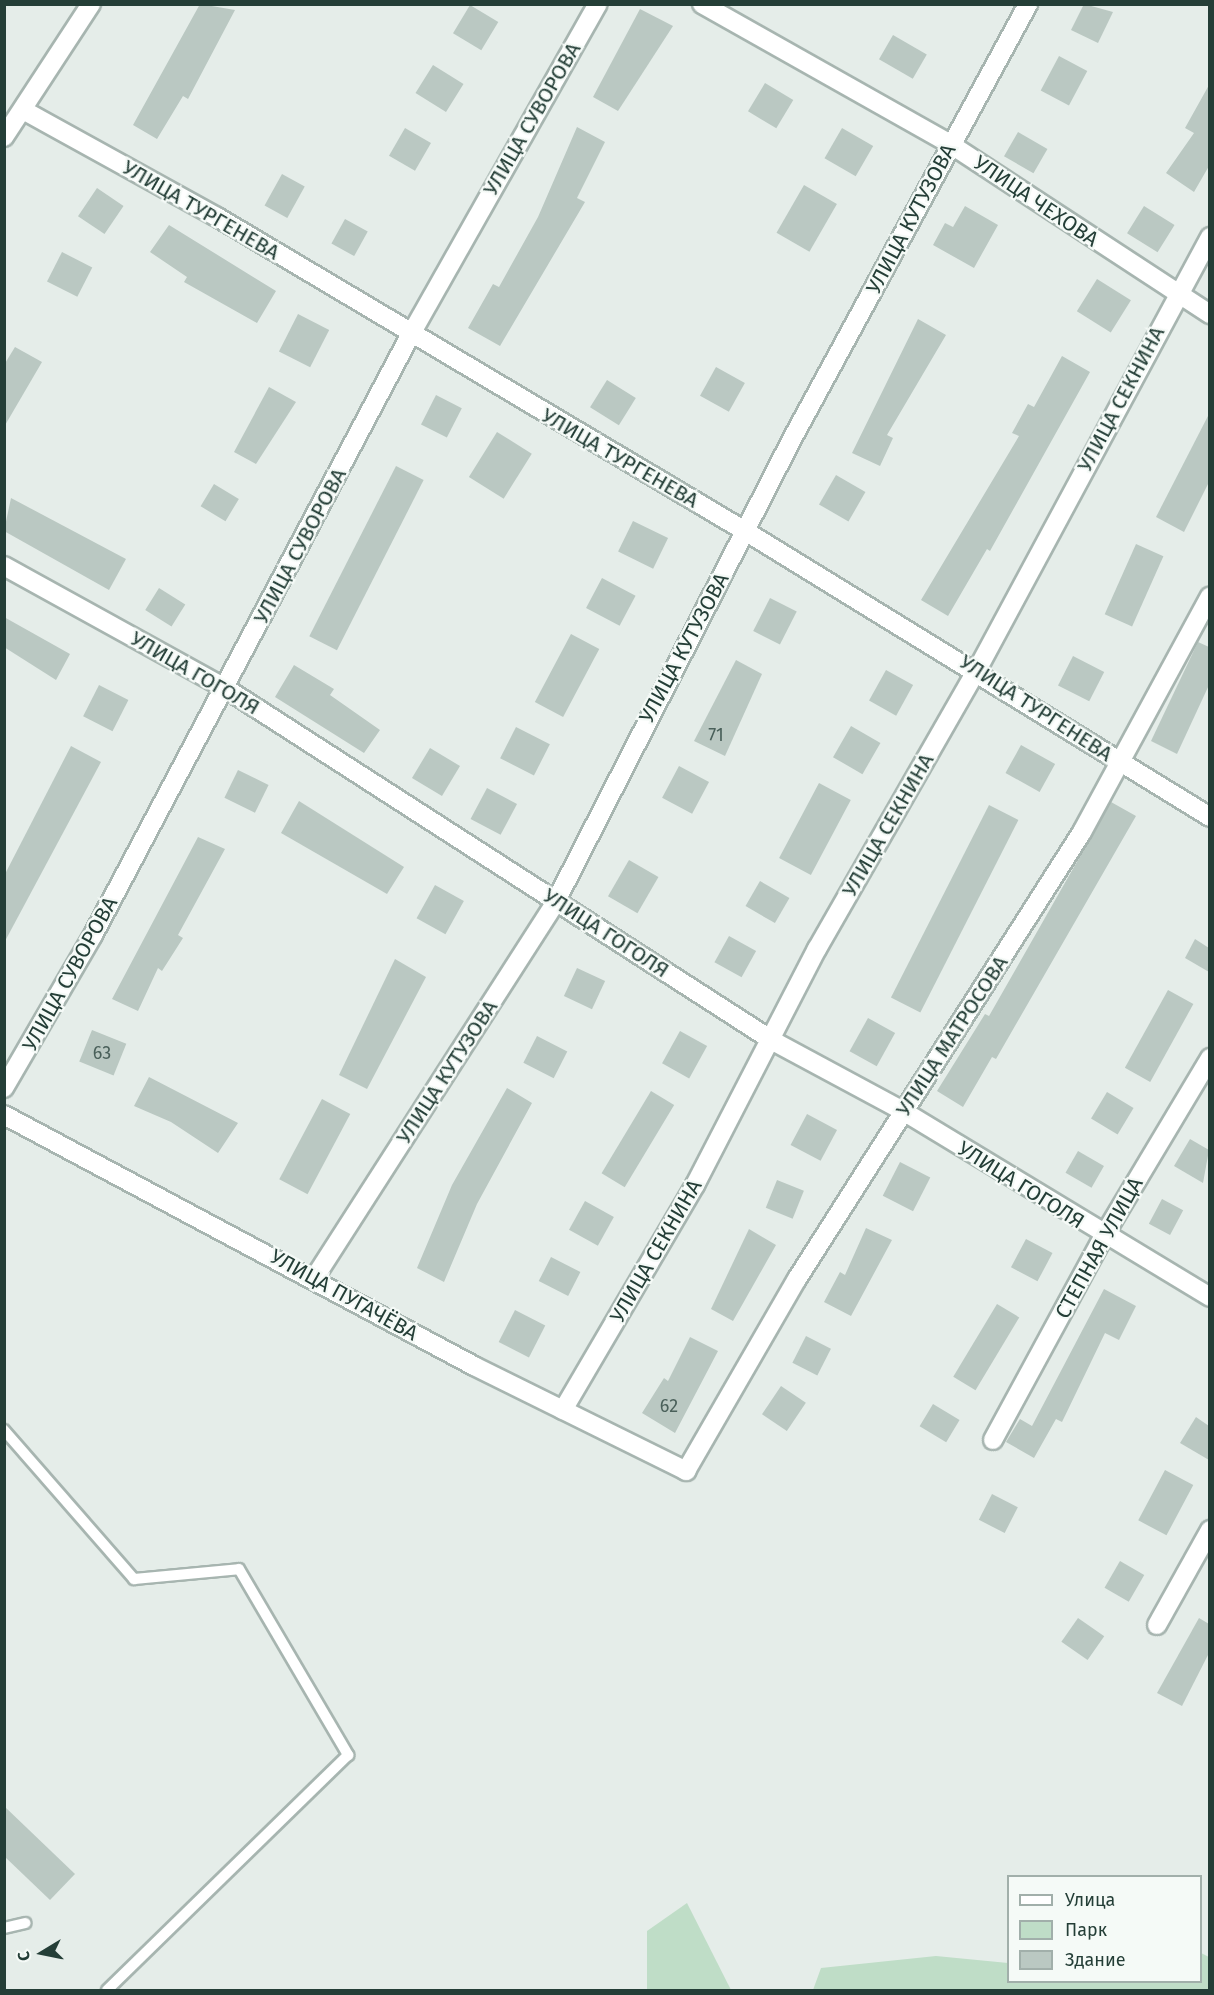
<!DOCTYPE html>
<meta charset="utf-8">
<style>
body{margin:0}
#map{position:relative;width:1214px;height:1995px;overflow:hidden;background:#e5ede9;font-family:"Fira Sans",sans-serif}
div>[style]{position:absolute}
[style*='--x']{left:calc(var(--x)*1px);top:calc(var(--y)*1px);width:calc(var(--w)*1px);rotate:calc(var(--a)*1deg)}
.green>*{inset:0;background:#bfddc7}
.building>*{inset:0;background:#bac8c2;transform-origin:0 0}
.roads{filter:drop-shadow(2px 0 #a7b5b0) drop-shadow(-2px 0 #a7b5b0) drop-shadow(0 2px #a7b5b0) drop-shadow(0 -2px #a7b5b0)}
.service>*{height:10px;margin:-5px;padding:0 5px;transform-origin:5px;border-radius:5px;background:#fff}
.minor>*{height:18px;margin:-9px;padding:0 9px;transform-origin:9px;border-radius:9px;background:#fff}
.secondary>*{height:18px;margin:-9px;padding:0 9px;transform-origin:9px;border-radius:9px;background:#fff}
span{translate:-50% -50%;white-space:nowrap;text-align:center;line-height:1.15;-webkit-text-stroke:4.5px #f5faf7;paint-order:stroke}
.number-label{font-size:18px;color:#4a605a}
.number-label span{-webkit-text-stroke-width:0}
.street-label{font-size:21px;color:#243e37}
.frame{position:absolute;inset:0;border:6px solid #243e37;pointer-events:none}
.legend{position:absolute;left:1007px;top:1875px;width:195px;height:108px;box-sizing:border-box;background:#f5faf7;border:2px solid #a1afaa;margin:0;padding:8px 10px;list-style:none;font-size:18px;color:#243e37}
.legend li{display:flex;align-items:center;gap:12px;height:30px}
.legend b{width:30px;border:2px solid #a1afaa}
.north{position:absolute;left:12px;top:1923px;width:60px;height:60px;-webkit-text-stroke:4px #f5faf7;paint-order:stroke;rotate:260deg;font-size:16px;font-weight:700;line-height:24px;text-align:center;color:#243e37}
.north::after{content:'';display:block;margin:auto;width:21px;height:27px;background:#243e37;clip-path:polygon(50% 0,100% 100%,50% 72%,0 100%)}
</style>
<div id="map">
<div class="green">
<div style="clip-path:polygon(687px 1903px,731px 1990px,647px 1990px,647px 1931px)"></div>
<div style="clip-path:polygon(1201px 1953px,1209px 1957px,1209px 1990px,813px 1990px,821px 1968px,936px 1956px,1008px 1963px,1008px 1982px,1200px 1982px)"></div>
</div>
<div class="building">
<div style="clip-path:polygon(200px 4px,235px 10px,188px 99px,183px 96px,157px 139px,133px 125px)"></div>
<div style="clip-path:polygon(1084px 4px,1113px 12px,1098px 43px,1071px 30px)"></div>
<div style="left:470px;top:5px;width:33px;height:33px;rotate:31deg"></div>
<div style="clip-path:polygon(640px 9px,673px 26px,618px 111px,593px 97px)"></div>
<div style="left:893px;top:35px;width:39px;height:28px;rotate:30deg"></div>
<div style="left:1059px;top:56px;width:32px;height:39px;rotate:28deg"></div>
<div style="left:433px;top:65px;width:36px;height:33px;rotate:32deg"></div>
<div style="left:765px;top:83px;width:33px;height:33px;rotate:31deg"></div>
<div style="clip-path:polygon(1209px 85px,1209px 166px,1194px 192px,1166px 173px,1194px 133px,1185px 128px)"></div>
<div style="clip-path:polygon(577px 127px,605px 142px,577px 198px,585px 202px,500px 346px,468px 328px,493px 284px,499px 287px,538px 217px)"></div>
<div style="left:405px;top:128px;width:30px;height:32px;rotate:30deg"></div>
<div style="left:842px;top:128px;width:36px;height:35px;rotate:30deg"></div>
<div style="left:1018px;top:132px;width:34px;height:28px;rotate:30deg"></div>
<div style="left:282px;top:174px;width:26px;height:36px;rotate:29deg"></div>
<div style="left:804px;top:185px;width:38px;height:55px;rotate:30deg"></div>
<div style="left:97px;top:188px;width:32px;height:34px;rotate:34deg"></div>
<div style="clip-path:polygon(965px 206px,998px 225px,974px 268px,933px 245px,945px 223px,953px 227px)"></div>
<div style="left:1144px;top:206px;width:36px;height:32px;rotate:32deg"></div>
<div style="left:345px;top:219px;width:26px;height:28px;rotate:29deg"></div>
<div style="clip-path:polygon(169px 225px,276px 291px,257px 323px,184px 282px,187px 277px,150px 252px)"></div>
<div style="left:62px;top:252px;width:34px;height:33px;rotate:27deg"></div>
<div style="left:1097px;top:279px;width:40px;height:38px;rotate:32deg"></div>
<div style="left:298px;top:314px;width:35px;height:42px;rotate:27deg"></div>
<div style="clip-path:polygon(918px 319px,946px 335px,887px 435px,893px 438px,880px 466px,852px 453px)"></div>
<div style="clip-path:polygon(15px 347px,42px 362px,4px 427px,4px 365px)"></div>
<div style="clip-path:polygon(1062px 356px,1090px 372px,990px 551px,987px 549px,948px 616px,921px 600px,1019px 436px,1012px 433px,1028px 404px,1034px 407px)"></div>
<div style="left:716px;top:367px;width:33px;height:33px;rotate:29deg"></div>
<div style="left:607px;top:380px;width:34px;height:32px;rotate:32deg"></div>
<div style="clip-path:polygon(269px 387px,296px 402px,256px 464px,234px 452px)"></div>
<div style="left:436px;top:395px;width:29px;height:33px;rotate:27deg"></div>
<div style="clip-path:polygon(1209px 414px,1209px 482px,1184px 532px,1156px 517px)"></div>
<div style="left:497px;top:432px;width:41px;height:53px;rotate:32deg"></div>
<div style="left:396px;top:466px;width:31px;height:191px;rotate:27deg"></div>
<div style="left:836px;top:475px;width:34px;height:34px;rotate:30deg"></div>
<div style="left:214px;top:484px;width:29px;height:26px;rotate:31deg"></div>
<div style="clip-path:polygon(11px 498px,126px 559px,109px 590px,4px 531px)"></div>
<div style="left:633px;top:521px;width:39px;height:34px;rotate:26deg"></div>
<div style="left:1136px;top:544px;width:30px;height:77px;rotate:24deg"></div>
<div style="left:602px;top:578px;width:38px;height:34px;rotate:28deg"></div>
<div style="left:159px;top:588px;width:31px;height:26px;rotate:32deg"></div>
<div style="left:770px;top:598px;width:30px;height:37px;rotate:27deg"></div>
<div style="clip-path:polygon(4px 617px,70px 654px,56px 680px,4px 647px)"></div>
<div style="left:571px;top:634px;width:32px;height:77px;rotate:28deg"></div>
<div style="clip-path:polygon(1198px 642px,1209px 647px,1209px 685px,1177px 754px,1151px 741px)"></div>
<div style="left:1073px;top:656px;width:35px;height:33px;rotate:27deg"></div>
<div style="clip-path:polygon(736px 660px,762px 674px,725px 756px,694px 741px)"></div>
<div style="clip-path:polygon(294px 665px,334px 689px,330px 695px,380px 730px,364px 753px,275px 697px)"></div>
<div style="left:886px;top:670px;width:31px;height:35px;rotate:29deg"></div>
<div style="left:99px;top:685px;width:33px;height:35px;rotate:27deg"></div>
<div style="left:851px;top:726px;width:34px;height:36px;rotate:30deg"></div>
<div style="left:516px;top:727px;width:38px;height:35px;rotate:27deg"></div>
<div style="left:1021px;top:745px;width:39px;height:32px;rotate:29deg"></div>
<div style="clip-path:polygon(71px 746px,101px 762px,4px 943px,4px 876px)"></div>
<div style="left:430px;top:748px;width:35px;height:35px;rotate:31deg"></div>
<div style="left:679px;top:766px;width:34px;height:36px;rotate:28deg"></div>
<div style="left:238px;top:770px;width:34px;height:31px;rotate:26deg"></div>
<div style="left:819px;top:783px;width:36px;height:85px;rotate:28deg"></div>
<div style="left:487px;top:788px;width:34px;height:35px;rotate:28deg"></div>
<div style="clip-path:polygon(299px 801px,404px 867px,387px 894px,281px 833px)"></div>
<div style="clip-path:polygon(1111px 802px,1136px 816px,996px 1059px,992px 1057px,963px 1107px,937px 1091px,985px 1014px,989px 1016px)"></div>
<div style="left:989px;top:805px;width:33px;height:216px;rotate:27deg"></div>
<div style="clip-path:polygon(198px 837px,225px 849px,178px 935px,183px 938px,162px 971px,158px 968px,138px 1011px,112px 999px)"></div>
<div style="left:629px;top:860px;width:34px;height:42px;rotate:30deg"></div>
<div style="left:760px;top:881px;width:34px;height:29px;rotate:30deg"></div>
<div style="left:435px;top:885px;width:33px;height:38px;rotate:29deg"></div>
<div style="left:729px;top:936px;width:31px;height:30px;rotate:29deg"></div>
<div style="clip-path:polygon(1195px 939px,1209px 948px,1209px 972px,1185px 958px)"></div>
<div style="clip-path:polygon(395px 959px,426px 977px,367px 1089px,339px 1075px)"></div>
<div style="left:577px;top:968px;width:31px;height:31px;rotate:25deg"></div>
<div style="left:1168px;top:990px;width:29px;height:89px;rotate:29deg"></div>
<div style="left:868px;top:1018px;width:31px;height:38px;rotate:29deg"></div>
<div style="left:92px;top:1030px;width:37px;height:34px;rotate:22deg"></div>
<div style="left:680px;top:1031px;width:31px;height:37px;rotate:29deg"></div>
<div style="left:537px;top:1036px;width:34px;height:30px;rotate:27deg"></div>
<div style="clip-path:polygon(149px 1077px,238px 1123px,218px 1153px,171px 1122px,134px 1106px)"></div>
<div style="clip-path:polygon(507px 1088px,532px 1103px,477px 1204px,444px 1282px,417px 1268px,452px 1185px)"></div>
<div style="left:651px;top:1091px;width:27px;height:96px;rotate:31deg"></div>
<div style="left:1107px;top:1092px;width:31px;height:31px;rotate:31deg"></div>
<div style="left:322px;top:1099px;width:32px;height:91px;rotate:28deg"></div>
<div style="left:807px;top:1114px;width:34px;height:35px;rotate:28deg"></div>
<div style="clip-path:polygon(1190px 1139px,1209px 1150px,1203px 1183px,1174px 1166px)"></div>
<div style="left:1078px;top:1151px;width:30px;height:25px;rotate:30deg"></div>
<div style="left:900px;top:1162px;width:34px;height:38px;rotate:27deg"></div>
<div style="left:777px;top:1180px;width:29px;height:30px;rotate:22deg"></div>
<div style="left:1162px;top:1199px;width:24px;height:28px;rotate:28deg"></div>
<div style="left:585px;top:1201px;width:33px;height:33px;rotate:29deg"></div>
<div style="clip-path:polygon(866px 1228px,892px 1240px,851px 1316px,824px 1302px,840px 1272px,845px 1275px)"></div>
<div style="clip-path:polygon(749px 1229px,776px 1245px,733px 1321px,711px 1309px)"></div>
<div style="left:1026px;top:1239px;width:30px;height:32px;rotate:28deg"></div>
<div style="left:551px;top:1257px;width:33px;height:27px;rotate:27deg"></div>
<div style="clip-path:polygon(1104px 1289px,1136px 1306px,1119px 1340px,1105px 1333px,1062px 1422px,1056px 1419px,1034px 1458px,1006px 1442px,1020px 1419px,1032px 1426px)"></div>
<div style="left:997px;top:1304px;width:26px;height:85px;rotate:31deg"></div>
<div style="left:515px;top:1310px;width:34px;height:36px;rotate:27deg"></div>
<div style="left:806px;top:1336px;width:28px;height:30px;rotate:27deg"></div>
<div style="clip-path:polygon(690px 1337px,718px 1351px,675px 1433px,642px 1413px,664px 1378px,668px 1381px)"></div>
<div style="left:781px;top:1386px;width:30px;height:34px;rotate:34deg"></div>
<div style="left:933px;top:1404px;width:31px;height:26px;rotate:31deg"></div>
<div style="clip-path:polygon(1196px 1417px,1209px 1426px,1209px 1460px,1180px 1443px)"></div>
<div style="left:1165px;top:1470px;width:32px;height:57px;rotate:28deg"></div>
<div style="left:992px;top:1494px;width:29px;height:29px;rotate:27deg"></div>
<div style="left:1120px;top:1561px;width:28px;height:31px;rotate:30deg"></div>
<div style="left:1078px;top:1618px;width:32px;height:29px;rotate:35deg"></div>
<div style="clip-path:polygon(1199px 1618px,1209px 1624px,1209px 1653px,1182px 1706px,1157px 1693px)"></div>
<div style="clip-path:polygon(4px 1806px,75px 1874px,50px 1900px,4px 1856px)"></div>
</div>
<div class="roads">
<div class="service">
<div style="--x:4;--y:1430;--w:198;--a:48.9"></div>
<div style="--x:134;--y:1579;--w:105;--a:-5.4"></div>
<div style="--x:239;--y:1569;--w:216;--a:59.6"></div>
<div style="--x:348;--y:1755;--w:337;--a:135.7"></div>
<div style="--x:4;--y:1928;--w:22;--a:-13"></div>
</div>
<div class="minor">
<div style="--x:702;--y:4;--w:285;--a:29.4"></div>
<div style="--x:950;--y:144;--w:311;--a:33.2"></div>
<div style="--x:23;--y:110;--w:222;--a:28.9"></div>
<div style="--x:217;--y:217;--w:614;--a:30.74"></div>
<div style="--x:745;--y:531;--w:546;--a:31.59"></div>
<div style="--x:4;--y:566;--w:252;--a:28.9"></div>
<div style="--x:225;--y:688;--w:652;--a:32.79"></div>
<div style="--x:773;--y:1041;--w:148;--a:28.3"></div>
<div style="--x:903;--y:1111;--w:359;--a:31.2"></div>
<div style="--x:4;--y:1088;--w:177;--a:-59.8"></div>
<div style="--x:93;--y:935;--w:680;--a:-62.12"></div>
<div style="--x:411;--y:334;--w:379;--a:-60.5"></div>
<div style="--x:4;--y:1115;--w:533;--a:28.1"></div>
<div style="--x:474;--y:1366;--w:237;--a:26.3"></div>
<div style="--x:686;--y:1471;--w:222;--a:-60"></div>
<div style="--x:797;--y:1279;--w:530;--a:-57.48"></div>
<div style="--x:1082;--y:832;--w:268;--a:-61.5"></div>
<div style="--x:315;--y:1277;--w:447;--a:-57.3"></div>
<div style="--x:556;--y:901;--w:519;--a:-62.94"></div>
<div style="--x:792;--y:439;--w:495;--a:-61.5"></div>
<div style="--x:563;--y:1410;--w:261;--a:-59.6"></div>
<div style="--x:695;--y:1185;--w:266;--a:-62.7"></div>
<div style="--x:817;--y:949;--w:322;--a:-60.2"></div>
<div style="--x:977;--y:670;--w:492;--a:-61.7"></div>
<div style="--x:993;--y:1440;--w:231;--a:-61.5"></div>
<div style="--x:1103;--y:1237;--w:209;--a:-59.1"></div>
<div style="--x:1157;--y:1625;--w:109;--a:-60.8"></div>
</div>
<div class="secondary">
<div style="--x:4;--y:137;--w:159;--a:-56.8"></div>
</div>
</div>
<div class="number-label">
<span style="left:716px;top:735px">71</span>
<span style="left:102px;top:1053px">63</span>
<span style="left:669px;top:1406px">62</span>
</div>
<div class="street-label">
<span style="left:532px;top:119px;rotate:-60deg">УЛИЦА СУВОРОВА</span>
<span style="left:1036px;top:201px;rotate:34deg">УЛИЦА ЧЕХОВА</span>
<span style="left:201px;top:210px;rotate:30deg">УЛИЦА ТУРГЕНЕВА</span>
<span style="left:911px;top:219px;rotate:-62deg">УЛИЦА КУТУЗОВА</span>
<span style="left:1121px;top:399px;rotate:-62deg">УЛИЦА СЕКНИНА</span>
<span style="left:620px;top:458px;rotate:30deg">УЛИЦА ТУРГЕНЕВА</span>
<span style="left:300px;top:546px;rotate:-62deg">УЛИЦА СУВОРОВА</span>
<span style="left:684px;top:648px;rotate:-62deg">УЛИЦА КУТУЗОВА</span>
<span style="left:195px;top:673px;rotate:30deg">УЛИЦА ГОГОЛЯ</span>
<span style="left:1036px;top:708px;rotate:33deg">УЛИЦА ТУРГЕНЕВА</span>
<span style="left:888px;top:825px;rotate:-60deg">УЛИЦА СЕКНИНА</span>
<span style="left:606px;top:933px;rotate:33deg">УЛИЦА ГОГОЛЯ</span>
<span style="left:70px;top:974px;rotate:-61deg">УЛИЦА СУВОРОВА</span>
<span style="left:952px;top:1036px;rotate:-57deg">УЛИЦА МАТРОСОВА</span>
<span style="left:447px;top:1072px;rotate:-57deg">УЛИЦА КУТУЗОВА</span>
<span style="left:1021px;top:1185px;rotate:32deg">УЛИЦА ГОГОЛЯ</span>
<span style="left:1099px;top:1248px;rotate:-61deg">СТЕПНАЯ УЛИЦА</span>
<span style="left:656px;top:1251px;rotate:-60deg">УЛИЦА СЕКНИНА</span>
<span style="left:344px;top:1295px;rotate:29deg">УЛИЦА ПУГАЧЁВА</span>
</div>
<div class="frame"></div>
<ul class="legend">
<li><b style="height:8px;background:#fff"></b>Улица</li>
<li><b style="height:16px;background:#bfddc7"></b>Парк</li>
<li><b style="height:16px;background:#bac8c2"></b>Здание</li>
</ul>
<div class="north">С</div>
</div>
